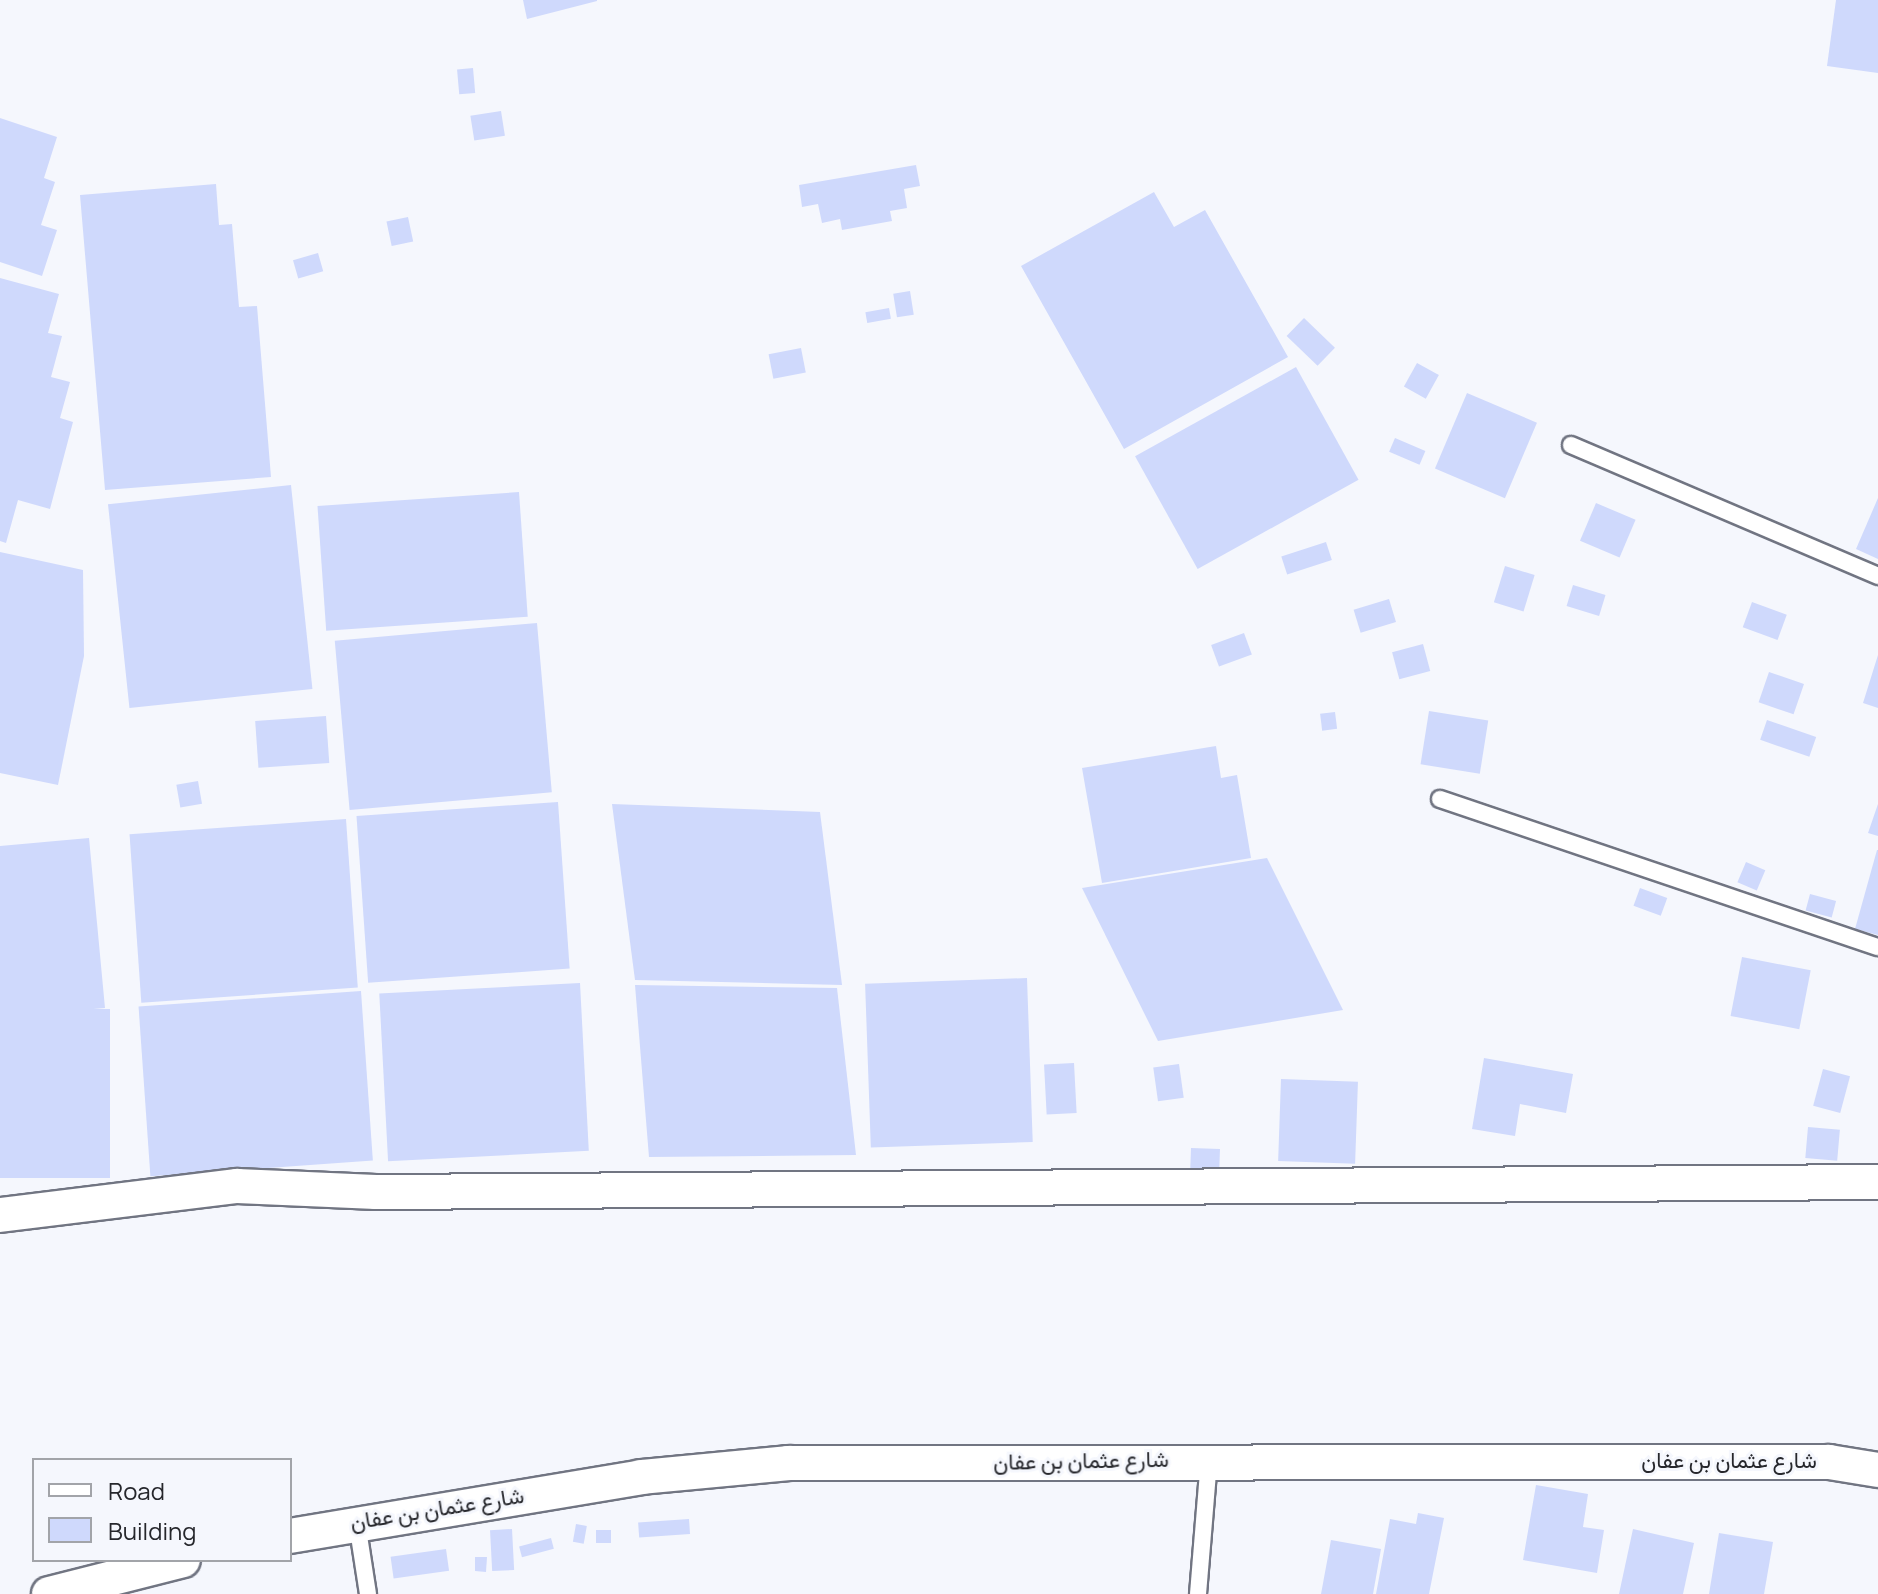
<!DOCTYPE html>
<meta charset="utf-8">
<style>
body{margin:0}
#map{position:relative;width:1878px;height:1594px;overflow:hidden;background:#f5f7fd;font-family:Manrope,Vazirmatn,sans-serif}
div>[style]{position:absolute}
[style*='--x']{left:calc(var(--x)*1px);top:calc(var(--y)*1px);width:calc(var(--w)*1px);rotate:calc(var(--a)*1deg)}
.building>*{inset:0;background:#cfd9fc;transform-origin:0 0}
.roads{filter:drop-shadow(2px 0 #717582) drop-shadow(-2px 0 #717582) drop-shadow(0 2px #717582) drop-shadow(0 -2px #717582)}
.service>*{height:16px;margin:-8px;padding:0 8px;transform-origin:8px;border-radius:8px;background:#fff}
.minor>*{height:34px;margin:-17px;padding:0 17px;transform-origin:17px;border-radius:17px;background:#fff}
span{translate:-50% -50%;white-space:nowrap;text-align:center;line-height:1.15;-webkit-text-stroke:6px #f5f7fd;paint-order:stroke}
.street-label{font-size:22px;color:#26272c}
.legend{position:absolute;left:32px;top:1458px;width:260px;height:104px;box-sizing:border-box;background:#f5f7fd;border:2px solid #a2a4a9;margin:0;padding:10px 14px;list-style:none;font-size:24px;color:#26272c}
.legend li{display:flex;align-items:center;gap:16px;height:40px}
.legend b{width:40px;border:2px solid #a2a4a9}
</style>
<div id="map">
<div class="building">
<div style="clip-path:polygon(523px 0,597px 0,597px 1px,527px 19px)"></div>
<div style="clip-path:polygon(1836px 0,1878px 0,1878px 73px,1827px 66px)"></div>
<div style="left:473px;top:68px;width:25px;height:16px;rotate:85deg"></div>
<div style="left:501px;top:111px;width:25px;height:31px;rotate:81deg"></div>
<div style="clip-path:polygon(0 118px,57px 137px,44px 178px,55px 182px,41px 225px,57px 230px,42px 276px,0 262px)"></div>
<div style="clip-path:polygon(916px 165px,920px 186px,904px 189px,907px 208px,890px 211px,892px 221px,842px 230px,840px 219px,822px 223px,818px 204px,802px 207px,799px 185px)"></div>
<div style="clip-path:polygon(216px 184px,219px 225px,232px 224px,239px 307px,257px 306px,271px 477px,105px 490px,80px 195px)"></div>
<div style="clip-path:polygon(1154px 192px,1174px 227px,1205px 210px,1288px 357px,1124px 449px,1021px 266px)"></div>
<div style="left:408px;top:217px;width:25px;height:22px;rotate:78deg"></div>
<div style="left:318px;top:253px;width:19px;height:26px;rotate:74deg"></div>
<div style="clip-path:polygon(0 278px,59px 294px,48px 333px,62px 336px,51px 377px,70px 382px,60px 418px,73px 422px,50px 509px,18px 500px,6px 543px,0 541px)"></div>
<div style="left:910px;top:291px;width:24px;height:17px;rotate:81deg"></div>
<div style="left:889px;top:308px;width:11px;height:24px;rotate:80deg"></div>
<div style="left:1304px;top:318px;width:43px;height:25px;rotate:44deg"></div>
<div style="left:801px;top:348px;width:25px;height:33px;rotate:79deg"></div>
<div style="left:1417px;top:363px;width:25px;height:27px;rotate:29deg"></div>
<div style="left:1296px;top:367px;width:129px;height:184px;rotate:61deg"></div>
<div style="left:1467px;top:393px;width:76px;height:82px;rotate:23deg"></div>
<div style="left:1395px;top:438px;width:33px;height:15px;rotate:23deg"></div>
<div style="left:291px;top:485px;width:205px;height:184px;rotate:84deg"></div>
<div style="left:519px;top:492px;width:125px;height:202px;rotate:86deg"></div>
<div style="clip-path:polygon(1878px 498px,1878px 559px,1856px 549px)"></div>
<div style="left:1596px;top:503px;width:43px;height:41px;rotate:23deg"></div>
<div style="left:1326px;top:542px;width:19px;height:47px;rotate:72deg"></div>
<div style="clip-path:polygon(0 552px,83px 570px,84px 656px,58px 785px,0 773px)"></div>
<div style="left:1505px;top:566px;width:31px;height:38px;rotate:17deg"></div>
<div style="left:1573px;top:585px;width:34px;height:22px;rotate:17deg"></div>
<div style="left:1389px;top:599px;width:24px;height:37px;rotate:73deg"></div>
<div style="left:1752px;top:602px;width:37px;height:27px;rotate:20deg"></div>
<div style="left:537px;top:623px;width:170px;height:203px;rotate:85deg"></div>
<div style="left:1244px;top:633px;width:23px;height:35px;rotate:70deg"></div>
<div style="left:1423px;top:644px;width:28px;height:32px;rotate:75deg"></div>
<div style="clip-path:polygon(1878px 655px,1878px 708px,1863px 703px)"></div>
<div style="left:1769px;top:672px;width:37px;height:32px;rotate:19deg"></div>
<div style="left:1429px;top:711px;width:60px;height:54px;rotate:9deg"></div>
<div style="left:1335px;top:712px;width:17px;height:15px;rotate:83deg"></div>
<div style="left:326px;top:716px;width:47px;height:71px;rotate:86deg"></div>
<div style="left:1767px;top:720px;width:52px;height:21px;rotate:19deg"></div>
<div style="clip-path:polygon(1216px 746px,1221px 778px,1237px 775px,1251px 858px,1102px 883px,1082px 768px)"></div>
<div style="left:198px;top:781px;width:23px;height:22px;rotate:80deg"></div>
<div style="left:558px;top:802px;width:167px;height:202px;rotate:86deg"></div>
<div style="clip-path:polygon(612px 804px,820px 812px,842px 985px,635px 980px)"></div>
<div style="clip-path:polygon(1878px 804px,1878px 836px,1868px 833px)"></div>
<div style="left:346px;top:819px;width:169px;height:217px;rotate:86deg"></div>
<div style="clip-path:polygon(89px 838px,105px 1008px,0 1017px,0 846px)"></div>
<div style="clip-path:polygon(1877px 850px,1878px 850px,1878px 935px,1855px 929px)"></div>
<div style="clip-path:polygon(1267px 858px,1343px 1010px,1158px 1041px,1082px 888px)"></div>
<div style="left:1746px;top:862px;width:21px;height:22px;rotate:23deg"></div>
<div style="left:1640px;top:888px;width:29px;height:19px;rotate:20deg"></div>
<div style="left:1810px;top:894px;width:27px;height:17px;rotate:15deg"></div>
<div style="left:1742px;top:957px;width:70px;height:60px;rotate:11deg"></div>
<div style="left:1027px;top:978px;width:164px;height:162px;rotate:88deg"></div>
<div style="left:580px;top:983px;width:168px;height:201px;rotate:87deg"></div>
<div style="clip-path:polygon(635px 985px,837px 988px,856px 1155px,649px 1157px)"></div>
<div style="left:361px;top:991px;width:170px;height:223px;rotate:86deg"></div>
<div style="left:110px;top:1009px;width:169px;height:110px;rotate:90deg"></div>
<div style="clip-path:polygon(1484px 1058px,1573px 1074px,1566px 1113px,1520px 1104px,1515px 1136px,1472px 1129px)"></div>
<div style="left:1074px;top:1063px;width:50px;height:30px;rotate:87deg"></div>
<div style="left:1179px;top:1064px;width:34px;height:26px;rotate:82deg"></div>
<div style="left:1823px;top:1069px;width:28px;height:38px;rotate:15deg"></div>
<div style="left:1281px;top:1079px;width:77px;height:82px;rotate:2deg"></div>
<div style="left:1808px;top:1127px;width:32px;height:31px;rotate:5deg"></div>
<div style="left:1191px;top:1148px;width:29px;height:24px;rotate:2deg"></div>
<div style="clip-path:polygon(1536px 1485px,1588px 1494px,1583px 1527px,1604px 1530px,1597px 1573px,1523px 1560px)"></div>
<div style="clip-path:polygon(1418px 1513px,1444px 1518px,1429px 1594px,1376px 1594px,1390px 1519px,1416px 1524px)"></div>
<div style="left:689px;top:1519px;width:15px;height:51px;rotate:86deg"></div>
<div style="left:576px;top:1524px;width:11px;height:18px;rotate:10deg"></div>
<div style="left:512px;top:1529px;width:41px;height:22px;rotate:87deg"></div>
<div style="clip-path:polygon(1633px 1529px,1694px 1543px,1683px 1594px,1619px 1594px)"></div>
<div style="left:596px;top:1530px;width:15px;height:13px"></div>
<div style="clip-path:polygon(1719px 1533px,1773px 1542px,1764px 1594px,1709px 1594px)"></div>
<div style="left:551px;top:1538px;width:11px;height:33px;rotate:75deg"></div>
<div style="clip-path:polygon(1331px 1540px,1381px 1549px,1373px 1594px,1321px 1594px)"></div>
<div style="left:446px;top:1549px;width:22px;height:56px;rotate:82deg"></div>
<div style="clip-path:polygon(475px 1557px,487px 1557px,486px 1572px,475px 1571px)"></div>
</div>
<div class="roads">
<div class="service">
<div style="--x:1571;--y:445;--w:334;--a:23.1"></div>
<div style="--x:1440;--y:799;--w:462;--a:18.7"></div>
<div style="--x:357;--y:1523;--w:72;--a:81.2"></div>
<div style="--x:1198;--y:1594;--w:134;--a:-85.3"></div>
</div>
<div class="minor">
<div style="--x:0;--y:1215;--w:239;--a:-7"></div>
<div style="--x:237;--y:1186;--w:139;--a:2.5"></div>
<div style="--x:376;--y:1192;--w:1502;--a:-0.38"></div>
<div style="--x:290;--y:1536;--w:356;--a:-9.5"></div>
<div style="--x:641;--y:1477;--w:148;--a:-5.4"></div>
<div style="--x:788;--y:1463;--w:1041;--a:-0.06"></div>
<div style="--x:1829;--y:1462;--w:50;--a:9.3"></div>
<div style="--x:49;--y:1594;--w:138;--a:-14.2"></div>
</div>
</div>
<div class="street-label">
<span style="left:1081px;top:1461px;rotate:-1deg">شارع عثمان بن عفان</span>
<span style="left:1729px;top:1461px">شارع عثمان بن عفان</span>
<span style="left:437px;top:1509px;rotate:-9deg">شارع عثمان بن عفان</span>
</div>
<ul class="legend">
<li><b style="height:10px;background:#fff"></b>Road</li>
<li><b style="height:22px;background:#cfd9fc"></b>Building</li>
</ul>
</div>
